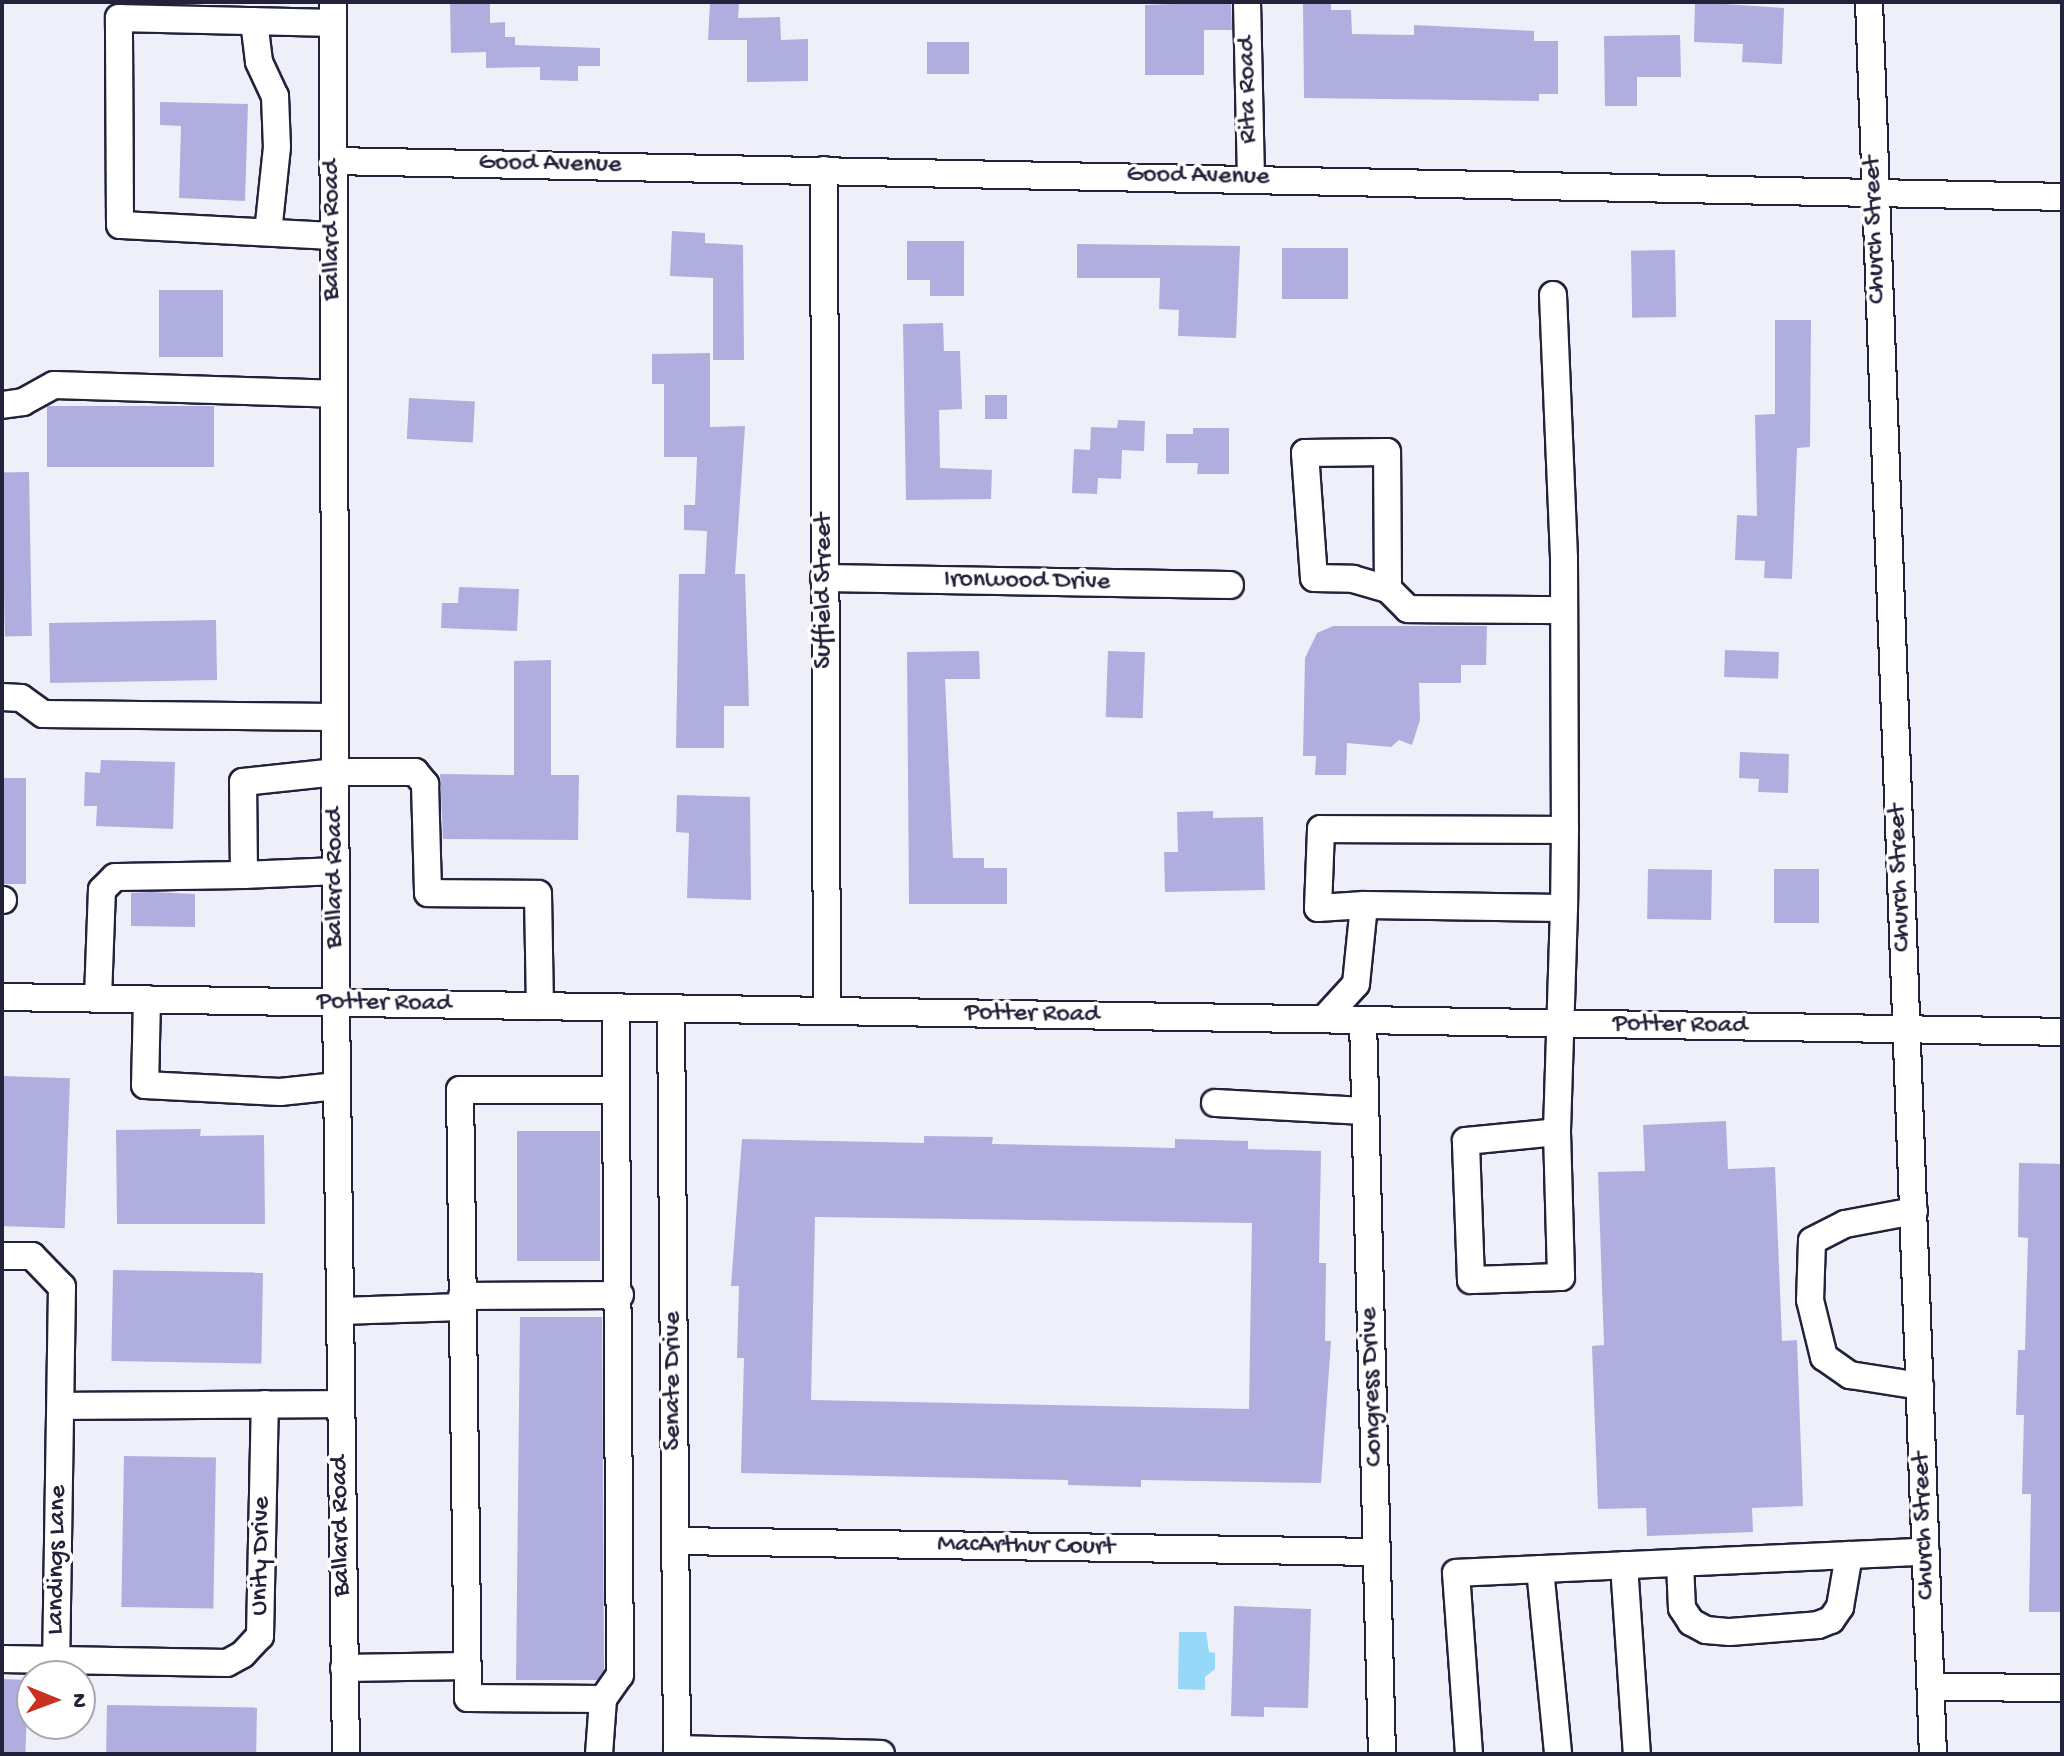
<!DOCTYPE html>
<style>
body{margin:0}
#map{position:relative;width:2064px;height:1756px;overflow:hidden;background:#efeff9;font-family:"Gochi Hand",sans-serif}
div>[style]{position:absolute}
[style*='--x']{left:calc(var(--x)*1px);top:calc(var(--y)*1px);width:calc(var(--w)*1px);rotate:calc(var(--a)*1deg)}
.water>*{inset:0;background:#96d8f8}
.building>*{inset:0;background:#b0aedf;transform-origin:0 0}
.roads{filter:drop-shadow(2px 0 #22223b) drop-shadow(-2px 0 #22223b) drop-shadow(0 2px #22223b) drop-shadow(0 -2px #22223b)}
.minor>*{height:26px;margin:-13px;padding:0 13px;transform-origin:13px;border-radius:13px;background:#fff}
span{translate:-50% -50%;white-space:nowrap;text-align:center;line-height:1.15;-webkit-text-stroke:7px #fff;paint-order:stroke}
.street-label{font-size:26px;color:#22223b}
.frame{position:absolute;inset:0;border:4px solid #22223b;pointer-events:none}
.north{position:absolute;left:16px;top:1660px;width:80px;height:80px;box-sizing:border-box;background:#fff;border:2px solid #a7a7b1;border-radius:50%;rotate:91deg;font-size:22px;font-weight:700;line-height:32px;text-align:center;color:#22223b}
.north::after{content:'';display:block;margin:auto;width:28px;height:36px;background:#c8321e;clip-path:polygon(50% 0,100% 100%,50% 72%,0 100%)}
</style>
<div id="map">
<div class="water">
<div style="clip-path:polygon(1179px 1632px,1206px 1632px,1209px 1652px,1215px 1653px,1215px 1669px,1205px 1677px,1205px 1690px,1178px 1689px)"></div>
</div>
<div class="building">
<div style="clip-path:polygon(450px 2px,490px 2px,490px 23px,505px 22px,505px 37px,515px 37px,515px 45px,600px 48px,600px 66px,578px 66px,578px 81px,540px 80px,540px 67px,486px 68px,486px 52px,451px 53px)"></div>
<div style="clip-path:polygon(710px 2px,739px 3px,738px 18px,780px 17px,781px 40px,808px 39px,808px 81px,747px 82px,747px 40px,708px 40px)"></div>
<div style="clip-path:polygon(1231px 2px,1232px 30px,1204px 30px,1204px 75px,1145px 75px,1145px 5px)"></div>
<div style="clip-path:polygon(1303px 2px,1331px 2px,1331px 10px,1351px 10px,1352px 34px,1414px 35px,1414px 25px,1534px 31px,1534px 41px,1558px 41px,1558px 94px,1539px 94px,1539px 101px,1304px 98px)"></div>
<div style="clip-path:polygon(1695px 2px,1784px 8px,1782px 64px,1742px 62px,1743px 44px,1694px 42px)"></div>
<div style="clip-path:polygon(1680px 35px,1681px 77px,1637px 77px,1637px 106px,1605px 106px,1604px 36px)"></div>
<div style="left:927px;top:42px;width:42px;height:32px"></div>
<div style="clip-path:polygon(160px 102px,248px 104px,245px 201px,179px 198px,181px 126px,160px 125px)"></div>
<div style="clip-path:polygon(672px 231px,705px 233px,705px 243px,743px 245px,744px 360px,713px 360px,713px 278px,670px 276px)"></div>
<div style="clip-path:polygon(907px 241px,964px 241px,964px 296px,930px 296px,930px 280px,907px 280px)"></div>
<div style="clip-path:polygon(1077px 244px,1240px 246px,1236px 338px,1178px 336px,1179px 310px,1159px 309px,1160px 278px,1077px 278px)"></div>
<div style="left:1282px;top:248px;width:66px;height:51px"></div>
<div style="left:1675px;top:250px;width:67px;height:44px;rotate:89deg"></div>
<div style="left:159px;top:290px;width:64px;height:67px"></div>
<div style="clip-path:polygon(1775px 320px,1811px 320px,1810px 447px,1797px 448px,1792px 579px,1764px 578px,1765px 561px,1735px 560px,1737px 515px,1757px 516px,1755px 415px,1775px 414px)"></div>
<div style="clip-path:polygon(943px 323px,944px 351px,960px 351px,962px 409px,939px 410px,940px 468px,992px 470px,991px 499px,906px 500px,903px 324px)"></div>
<div style="clip-path:polygon(710px 353px,710px 427px,745px 426px,735px 574px,745px 574px,749px 706px,724px 706px,724px 748px,676px 748px,679px 574px,705px 574px,707px 531px,684px 530px,684px 505px,695px 505px,697px 457px,664px 457px,664px 384px,652px 384px,652px 354px)"></div>
<div style="left:985px;top:395px;width:22px;height:24px"></div>
<div style="left:409px;top:398px;width:66px;height:41px;rotate:3deg"></div>
<div style="left:214px;top:406px;width:61px;height:167px;rotate:90deg"></div>
<div style="clip-path:polygon(1118px 420px,1145px 421px,1144px 451px,1122px 450px,1121px 479px,1098px 478px,1097px 494px,1072px 493px,1074px 449px,1090px 450px,1091px 427px,1117px 428px)"></div>
<div style="clip-path:polygon(1193px 428px,1229px 428px,1229px 474px,1197px 474px,1198px 463px,1166px 463px,1166px 434px,1193px 434px)"></div>
<div style="left:29px;top:472px;width:164px;height:27px;rotate:89deg"></div>
<div style="clip-path:polygon(459px 587px,519px 589px,517px 631px,441px 628px,442px 603px,458px 603px)"></div>
<div style="left:216px;top:620px;width:60px;height:167px;rotate:89deg"></div>
<div style="clip-path:polygon(1333px 626px,1487px 626px,1486px 665px,1461px 665px,1461px 683px,1419px 683px,1420px 720px,1412px 745px,1399px 740px,1391px 747px,1347px 743px,1346px 775px,1315px 775px,1316px 756px,1303px 756px,1305px 658px,1317px 633px)"></div>
<div style="left:1725px;top:650px;width:54px;height:27px;rotate:2deg"></div>
<div style="clip-path:polygon(979px 651px,980px 679px,945px 679px,953px 858px,984px 858px,984px 868px,1007px 868px,1007px 904px,909px 904px,907px 652px)"></div>
<div style="left:1108px;top:651px;width:37px;height:66px;rotate:2deg"></div>
<div style="clip-path:polygon(551px 660px,551px 775px,579px 775px,578px 840px,443px 839px,440px 774px,514px 775px,514px 661px)"></div>
<div style="clip-path:polygon(1740px 752px,1789px 754px,1788px 793px,1758px 792px,1759px 779px,1739px 778px)"></div>
<div style="clip-path:polygon(101px 760px,175px 762px,173px 829px,96px 826px,97px 806px,84px 806px,85px 772px,100px 773px)"></div>
<div style="left:2px;top:778px;width:24px;height:106px"></div>
<div style="clip-path:polygon(677px 795px,750px 797px,751px 900px,687px 898px,689px 833px,676px 832px)"></div>
<div style="clip-path:polygon(1213px 811px,1213px 818px,1263px 817px,1265px 890px,1165px 892px,1164px 852px,1178px 852px,1177px 812px)"></div>
<div style="left:1648px;top:869px;width:64px;height:50px;rotate:1deg"></div>
<div style="left:1774px;top:869px;width:45px;height:54px"></div>
<div style="clip-path:polygon(150px 892px,195px 894px,195px 927px,131px 926px,131px 893px)"></div>
<div style="left:2px;top:1076px;width:68px;height:150px;rotate:2deg"></div>
<div style="clip-path:polygon(1726px 1121px,1728px 1169px,1775px 1167px,1782px 1341px,1797px 1340px,1803px 1506px,1752px 1508px,1753px 1532px,1647px 1536px,1646px 1508px,1598px 1509px,1592px 1346px,1604px 1345px,1598px 1172px,1645px 1171px,1643px 1125px)"></div>
<div style="clip-path:polygon(201px 1129px,200px 1136px,264px 1135px,265px 1224px,117px 1224px,116px 1130px)"></div>
<div style="left:600px;top:1131px;width:130px;height:83px;rotate:90deg"></div>
<div style="clip-path:polygon(evenodd,924px 1136px,993px 1137px,992px 1144px,1175px 1148px,1175px 1139px,1248px 1141px,1248px 1149px,1321px 1151px,1319px 1263px,1326px 1263px,1325px 1341px,1331px 1341px,1321px 1483px,1141px 1480px,1141px 1487px,1068px 1485px,1068px 1480px,741px 1473px,744px 1358px,737px 1358px,739px 1286px,731px 1286px,742px 1139px,924px 1143px,924px 1136px,815px 1217px,1252px 1223px,1249px 1409px,811px 1400px,815px 1217px)"></div>
<div style="clip-path:polygon(2019px 1163px,2062px 1164px,2062px 1612px,2029px 1612px,2031px 1494px,2022px 1494px,2024px 1415px,2016px 1415px,2018px 1350px,2025px 1350px,2028px 1238px,2018px 1237px)"></div>
<div style="left:113px;top:1270px;width:150px;height:91px;rotate:1deg"></div>
<div style="clip-path:polygon(520px 1317px,602px 1317px,604px 1670px,597px 1680px,516px 1680px)"></div>
<div style="left:124px;top:1456px;width:92px;height:151px;rotate:1deg"></div>
<div style="clip-path:polygon(1234px 1606px,1311px 1609px,1308px 1708px,1264px 1707px,1264px 1717px,1231px 1716px)"></div>
<div style="left:2px;top:1679px;width:26px;height:75px;rotate:2deg"></div>
<div style="left:107px;top:1705px;width:150px;height:49px;rotate:1deg"></div>
</div>
<div class="roads">
<div class="minor">
<div style="--x:333;--y:2;--w:1001;--a:89.83"></div>
<div style="--x:336;--y:1003;--w:751;--a:89.24"></div>
<div style="--x:1247;--y:2;--w:176;--a:88.7"></div>
<div style="--x:1869;--y:2;--w:1753;--a:87.91"></div>
<div style="--x:254;--y:21;--w:41;--a:83"></div>
<div style="--x:259;--y:62;--w:38;--a:65"></div>
<div style="--x:275;--y:96;--w:51;--a:87.8"></div>
<div style="--x:277;--y:147;--w:85;--a:96"></div>
<div style="--x:333;--y:161;--w:1729;--a:1.19"></div>
<div style="--x:824;--y:170;--w:841;--a:89.8"></div>
<div style="--x:333;--y:236;--w:213;--a:-177"></div>
<div style="--x:120;--y:225;--w:207;--a:-90.3"></div>
<div style="--x:119;--y:18;--w:214;--a:1.3"></div>
<div style="--x:1553;--y:295;--w:264;--a:87.6"></div>
<div style="--x:1564;--y:559;--w:271;--a:89.8"></div>
<div style="--x:2;--y:405;--w:21;--a:-8"></div>
<div style="--x:23;--y:402;--w:35;--a:-29"></div>
<div style="--x:54;--y:385;--w:280;--a:1.8"></div>
<div style="--x:824;--y:578;--w:406;--a:1"></div>
<div style="--x:1388;--y:589;--w:137;--a:-90.4"></div>
<div style="--x:1387;--y:452;--w:82;--a:179.3"></div>
<div style="--x:1305;--y:453;--w:125;--a:85.9"></div>
<div style="--x:1314;--y:578;--w:39;--a:1"></div>
<div style="--x:1353;--y:579;--w:36;--a:16"></div>
<div style="--x:1388;--y:589;--w:28;--a:45"></div>
<div style="--x:1408;--y:609;--w:156;--a:0.4"></div>
<div style="--x:2;--y:697;--w:19;--a:3"></div>
<div style="--x:21;--y:698;--w:27;--a:36"></div>
<div style="--x:43;--y:714;--w:292;--a:0.6"></div>
<div style="--x:244;--y:875;--w:92;--a:-2.5"></div>
<div style="--x:2;--y:900;--w:1;--a:0"></div>
<div style="--x:1364;--y:905;--w:46;--a:176.3"></div>
<div style="--x:1318;--y:908;--w:79;--a:-87.8"></div>
<div style="--x:1321;--y:829;--w:244;--a:0.2"></div>
<div style="--x:1565;--y:830;--w:78;--a:90.7"></div>
<div style="--x:2;--y:997;--w:2060;--a:0.97"></div>
<div style="--x:98;--y:998;--w:108;--a:-87.9"></div>
<div style="--x:102;--y:890;--w:18;--a:-45"></div>
<div style="--x:115;--y:877;--w:129;--a:-0.9"></div>
<div style="--x:244;--y:875;--w:93;--a:-90.6"></div>
<div style="--x:243;--y:782;--w:94;--a:-6.1"></div>
<div style="--x:336;--y:772;--w:79;--a:0"></div>
<div style="--x:415;--y:772;--w:16;--a:50"></div>
<div style="--x:425;--y:784;--w:109;--a:88.4"></div>
<div style="--x:428;--y:893;--w:110;--a:0.5"></div>
<div style="--x:538;--y:894;--w:112;--a:89"></div>
<div style="--x:147;--y:999;--w:86;--a:91.3"></div>
<div style="--x:145;--y:1085;--w:135;--a:3"></div>
<div style="--x:280;--y:1092;--w:57;--a:-6"></div>
<div style="--x:671;--y:1008;--w:746;--a:89.54"></div>
<div style="--x:1324;--y:1019;--w:47;--a:-47.6"></div>
<div style="--x:1356;--y:984;--w:79;--a:-84.2"></div>
<div style="--x:1364;--y:905;--w:200;--a:0.9"></div>
<div style="--x:1564;--y:908;--w:224;--a:91.8"></div>
<div style="--x:1557;--y:1132;--w:145;--a:88.4"></div>
<div style="--x:1561;--y:1277;--w:90;--a:178.1"></div>
<div style="--x:1471;--y:1280;--w:139;--a:-92.1"></div>
<div style="--x:1466;--y:1141;--w:91;--a:-5.6"></div>
<div style="--x:1363;--y:1020;--w:734;--a:88.52"></div>
<div style="--x:1215;--y:1103;--w:150;--a:3.1"></div>
<div style="--x:1914;--y:1211;--w:70;--a:169.3"></div>
<div style="--x:1845;--y:1224;--w:37;--a:153"></div>
<div style="--x:1812;--y:1241;--w:59;--a:91.9"></div>
<div style="--x:1810;--y:1300;--w:59;--a:76.2"></div>
<div style="--x:1824;--y:1357;--w:32;--a:35"></div>
<div style="--x:1850;--y:1375;--w:71;--a:8.9"></div>
<div style="--x:2;--y:1256;--w:30;--a:0"></div>
<div style="--x:32;--y:1256;--w:43;--a:45.9"></div>
<div style="--x:62;--y:1287;--w:372;--a:90.9"></div>
<div style="--x:462;--y:1296;--w:158;--a:-0.4"></div>
<div style="--x:340;--y:1311;--w:122;--a:-1.9"></div>
<div style="--x:61;--y:1406;--w:279;--a:-0.4"></div>
<div style="--x:676;--y:1541;--w:701;--a:0.9"></div>
<div style="--x:1680;--y:1563;--w:45;--a:87.5"></div>
<div style="--x:1682;--y:1608;--w:17;--a:57"></div>
<div style="--x:1691;--y:1622;--w:17;--a:28"></div>
<div style="--x:1706;--y:1630;--w:24;--a:5"></div>
<div style="--x:1730;--y:1632;--w:88;--a:-4.5"></div>
<div style="--x:1818;--y:1625;--w:14;--a:-21"></div>
<div style="--x:1831;--y:1620;--w:16;--a:-55"></div>
<div style="--x:1840;--y:1607;--w:53;--a:-80.2"></div>
<div style="--x:1624;--y:1565;--w:189;--a:86.1"></div>
<div style="--x:1540;--y:1569;--w:186;--a:84.4"></div>
<div style="--x:2;--y:1659;--w:225;--a:1"></div>
<div style="--x:227;--y:1663;--w:18;--a:-29"></div>
<div style="--x:243;--y:1654;--w:25;--a:-47"></div>
<div style="--x:260;--y:1636;--w:232;--a:-88.8"></div>
<div style="--x:344;--y:1668;--w:124;--a:-0.9"></div>
<div style="--x:1931;--y:1687;--w:131;--a:0.4"></div>
<div style="--x:603;--y:1699;--w:29;--a:-55"></div>
<div style="--x:620;--y:1675;--w:585;--a:-90.39"></div>
<div style="--x:677;--y:1749;--w:204;--a:1.4"></div>
<div style="--x:599;--y:1754;--w:55;--a:-85.8"></div>
<div style="--x:603;--y:1699;--w:135;--a:-179.6"></div>
<div style="--x:468;--y:1698;--w:608;--a:-90.75"></div>
<div style="--x:460;--y:1090;--w:156;--a:0"></div>
<div style="--x:616;--y:1090;--w:83;--a:-90"></div>
<div style="--x:1469;--y:1754;--w:181;--a:-94.1"></div>
<div style="--x:1456;--y:1573;--w:470;--a:-2.6"></div>
</div>
</div>
<div class="street-label">
<span style="left:1249px;top:90px;rotate:-91deg">Rita Road</span>
<span style="left:550px;top:165px;rotate:1deg">Good Avenue</span>
<span style="left:1198px;top:177px;rotate:1deg">Good Avenue</span>
<span style="left:333px;top:230px;rotate:-90deg">Ballard Road</span>
<span style="left:1876px;top:230px;rotate:-92deg">Church Street</span>
<span style="left:1027px;top:582px;rotate:1deg">Ironwood Drive</span>
<span style="left:825px;top:591px;rotate:-90deg">Suffield Street</span>
<span style="left:336px;top:878px;rotate:-90deg">Ballard Road</span>
<span style="left:1901px;top:878px;rotate:-92deg">Church Street</span>
<span style="left:384px;top:1004px;rotate:1deg">Potter Road</span>
<span style="left:1032px;top:1015px;rotate:1deg">Potter Road</span>
<span style="left:1680px;top:1026px;rotate:1deg">Potter Road</span>
<span style="left:674px;top:1381px;rotate:-90deg">Senate Drive</span>
<span style="left:1373px;top:1387px;rotate:-92deg">Congress Drive</span>
<span style="left:342px;top:1526px;rotate:-91deg">Ballard Road</span>
<span style="left:1925px;top:1526px;rotate:-92deg">Church Street</span>
<span style="left:1026px;top:1547px;rotate:1deg">MacArthur Court</span>
<span style="left:262px;top:1556px;rotate:-89deg">Unity Drive</span>
<span style="left:58px;top:1560px;rotate:-89deg">Landings Lane</span>
</div>
<div class="frame"></div>
<div class="north">N</div>
</div>
